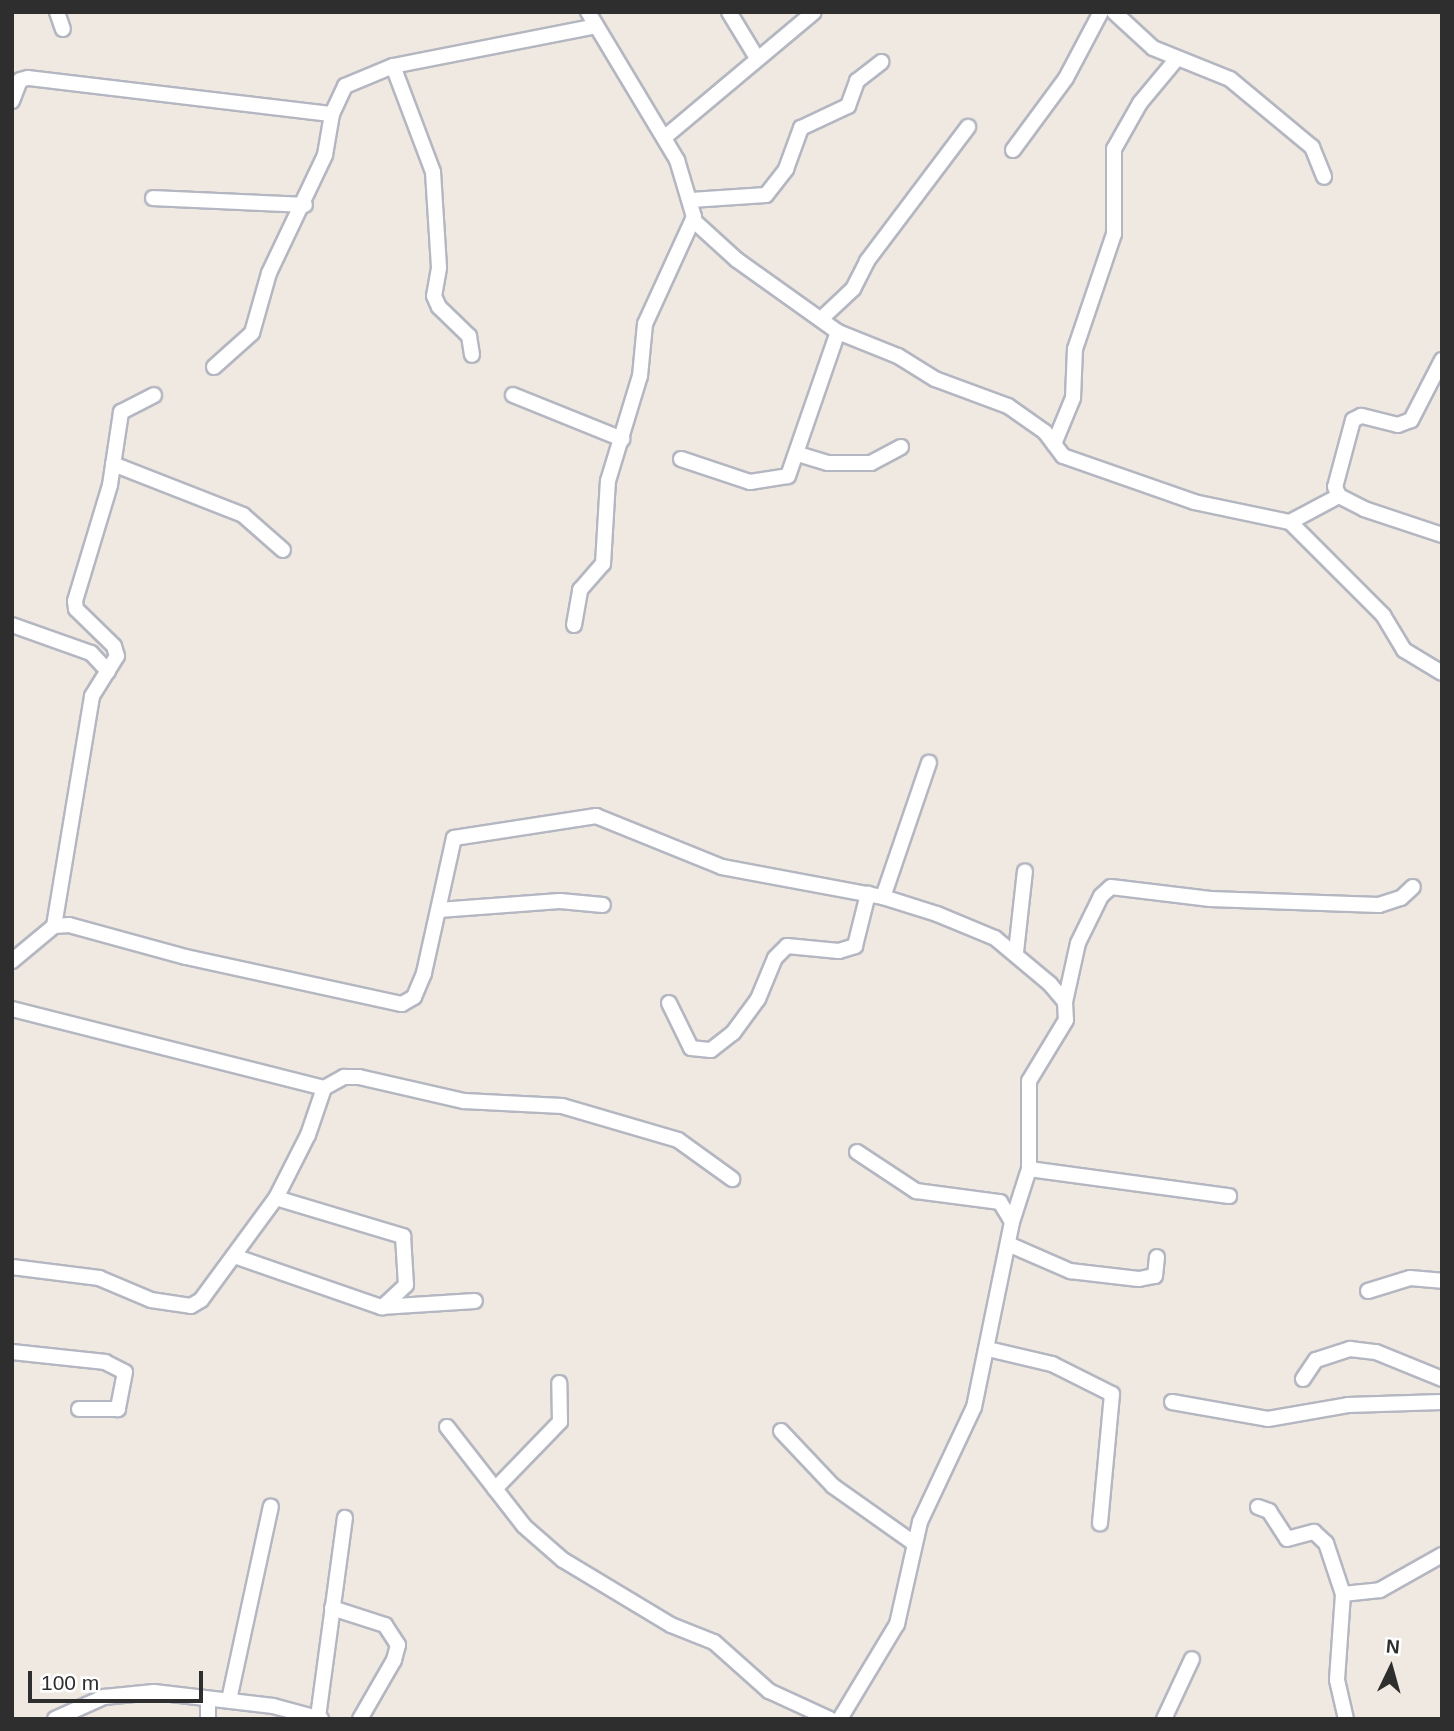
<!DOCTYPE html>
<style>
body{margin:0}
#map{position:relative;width:1454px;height:1731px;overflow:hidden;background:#efe9e1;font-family:Arial,sans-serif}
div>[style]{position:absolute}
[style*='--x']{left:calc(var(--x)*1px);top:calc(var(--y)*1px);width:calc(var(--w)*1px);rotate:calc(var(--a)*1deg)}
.roads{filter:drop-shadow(2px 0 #b4b7c1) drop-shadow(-2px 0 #b4b7c1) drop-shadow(0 2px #b4b7c1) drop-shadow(0 -2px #b4b7c1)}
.minor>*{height:14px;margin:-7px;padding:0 7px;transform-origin:7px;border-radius:7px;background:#fff}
span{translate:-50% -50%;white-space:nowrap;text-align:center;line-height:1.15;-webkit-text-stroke:6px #fff;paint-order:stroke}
.frame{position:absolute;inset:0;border:14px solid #2e2e2e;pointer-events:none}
.north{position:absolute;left:1356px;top:1633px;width:70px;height:70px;-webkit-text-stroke:5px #fff;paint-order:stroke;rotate:5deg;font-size:19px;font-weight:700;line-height:28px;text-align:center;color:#2e2e2e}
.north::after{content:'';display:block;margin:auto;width:24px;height:32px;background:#2e2e2e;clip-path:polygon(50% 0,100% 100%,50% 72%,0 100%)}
.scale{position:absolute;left:28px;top:1671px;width:175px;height:32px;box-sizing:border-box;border:4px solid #2e2e2e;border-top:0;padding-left:9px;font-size:21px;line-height:24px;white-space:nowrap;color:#2e2e2e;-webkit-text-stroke:5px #fff;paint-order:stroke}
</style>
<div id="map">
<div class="roads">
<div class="minor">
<div style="--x:57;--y:12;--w:18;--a:71"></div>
<div style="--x:729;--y:12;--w:54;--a:58.7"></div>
<div style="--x:1114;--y:12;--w:53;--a:42.7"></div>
<div style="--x:1153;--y:48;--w:83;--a:21.9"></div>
<div style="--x:1230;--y:79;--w:107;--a:39.7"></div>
<div style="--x:1312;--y:147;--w:32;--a:68"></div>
<div style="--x:393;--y:66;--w:113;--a:69.3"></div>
<div style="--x:433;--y:172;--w:96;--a:86.4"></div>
<div style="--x:439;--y:268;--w:28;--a:100"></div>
<div style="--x:434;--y:296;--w:12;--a:66"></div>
<div style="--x:439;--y:307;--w:42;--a:44"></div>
<div style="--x:469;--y:336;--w:19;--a:81"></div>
<div style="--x:12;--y:101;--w:22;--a:-69"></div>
<div style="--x:20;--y:80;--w:8;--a:-14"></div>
<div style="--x:28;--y:78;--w:306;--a:6.8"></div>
<div style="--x:665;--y:137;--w:194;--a:-40"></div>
<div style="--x:1013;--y:150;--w:89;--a:-53.6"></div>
<div style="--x:1066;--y:78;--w:75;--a:-62.1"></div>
<div style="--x:153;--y:198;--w:152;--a:2.6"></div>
<div style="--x:691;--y:200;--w:75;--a:-3.8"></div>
<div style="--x:766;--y:195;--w:33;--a:-52"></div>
<div style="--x:786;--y:169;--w:44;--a:-69.9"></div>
<div style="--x:801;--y:128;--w:52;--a:-25.1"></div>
<div style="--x:848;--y:106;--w:27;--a:-70"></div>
<div style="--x:857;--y:81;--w:31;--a:-38"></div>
<div style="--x:693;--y:220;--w:59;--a:42.3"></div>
<div style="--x:737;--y:260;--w:124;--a:35.5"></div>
<div style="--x:838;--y:332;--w:65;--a:21.8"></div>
<div style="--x:898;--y:356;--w:44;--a:31.9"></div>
<div style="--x:935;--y:379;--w:78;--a:20.3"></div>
<div style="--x:1008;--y:406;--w:45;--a:35.1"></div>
<div style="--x:1045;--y:432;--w:30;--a:53"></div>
<div style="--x:1063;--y:456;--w:139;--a:19.3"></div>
<div style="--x:1194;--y:502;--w:98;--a:11.8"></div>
<div style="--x:1290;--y:522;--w:132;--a:45"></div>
<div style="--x:1383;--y:615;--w:41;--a:59"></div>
<div style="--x:1404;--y:650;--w:44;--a:31.2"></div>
<div style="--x:821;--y:319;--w:44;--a:-43.2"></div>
<div style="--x:853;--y:289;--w:31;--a:-63"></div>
<div style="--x:867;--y:261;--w:168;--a:-53"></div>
<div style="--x:1442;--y:360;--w:68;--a:117.3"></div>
<div style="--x:1411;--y:420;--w:14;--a:159"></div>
<div style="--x:1398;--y:425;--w:38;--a:-166"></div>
<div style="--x:1361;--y:416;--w:9;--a:153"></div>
<div style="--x:1353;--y:420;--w:69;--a:105"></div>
<div style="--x:1335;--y:487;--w:10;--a:66"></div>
<div style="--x:1339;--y:496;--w:28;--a:27"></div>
<div style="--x:1364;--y:509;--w:82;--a:18.4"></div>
<div style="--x:214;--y:367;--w:51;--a:-41.8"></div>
<div style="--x:252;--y:333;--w:62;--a:-74.2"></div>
<div style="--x:269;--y:273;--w:131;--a:-64.6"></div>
<div style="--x:325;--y:155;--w:42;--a:-80.3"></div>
<div style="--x:332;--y:114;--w:31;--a:-65"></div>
<div style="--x:345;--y:86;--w:52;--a:-22.6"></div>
<div style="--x:393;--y:66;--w:207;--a:-11.1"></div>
<div style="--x:513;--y:395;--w:118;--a:22"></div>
<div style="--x:1054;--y:444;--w:50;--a:-67.6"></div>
<div style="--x:1073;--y:398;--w:49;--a:-87.7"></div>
<div style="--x:1075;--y:349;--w:121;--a:-71.3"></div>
<div style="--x:1114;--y:234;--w:85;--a:-90"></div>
<div style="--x:1114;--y:149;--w:53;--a:-60.5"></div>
<div style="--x:1140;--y:103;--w:55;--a:-50.2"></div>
<div style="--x:798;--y:454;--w:31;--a:17"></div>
<div style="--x:828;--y:463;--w:43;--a:0"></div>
<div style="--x:871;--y:463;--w:34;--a:-28"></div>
<div style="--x:681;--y:459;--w:73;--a:18.4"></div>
<div style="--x:750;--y:482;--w:38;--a:-9"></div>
<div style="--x:788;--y:476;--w:152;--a:-70.9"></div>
<div style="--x:113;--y:464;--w:140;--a:21.4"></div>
<div style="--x:243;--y:515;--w:53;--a:41.2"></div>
<div style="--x:1290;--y:522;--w:55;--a:-28"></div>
<div style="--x:12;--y:625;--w:84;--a:19.5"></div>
<div style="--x:91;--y:653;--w:25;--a:47"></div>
<div style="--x:574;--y:625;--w:36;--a:-80"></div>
<div style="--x:580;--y:590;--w:35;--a:-49"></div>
<div style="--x:603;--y:564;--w:83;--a:-86.6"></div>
<div style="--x:608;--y:481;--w:110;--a:-73.1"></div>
<div style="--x:640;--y:376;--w:52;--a:-84.5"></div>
<div style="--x:645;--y:324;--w:118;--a:-65.4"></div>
<div style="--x:694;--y:217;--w:59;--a:-106.6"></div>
<div style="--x:677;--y:160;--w:173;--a:-121"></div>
<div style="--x:883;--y:897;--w:142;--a:-71.1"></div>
<div style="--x:439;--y:910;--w:121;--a:-4.3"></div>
<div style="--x:560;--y:901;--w:43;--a:5.3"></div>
<div style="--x:54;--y:926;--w:233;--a:-80.6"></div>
<div style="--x:92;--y:696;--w:47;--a:-58"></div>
<div style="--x:117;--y:656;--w:10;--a:-107"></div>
<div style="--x:114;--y:646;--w:53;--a:-135.8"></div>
<div style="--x:76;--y:609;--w:8;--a:-97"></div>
<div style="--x:75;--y:601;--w:121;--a:-73.2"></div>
<div style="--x:110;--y:485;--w:74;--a:-81.4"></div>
<div style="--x:121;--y:412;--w:37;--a:-27"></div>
<div style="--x:1016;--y:952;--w:81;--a:-83.7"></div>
<div style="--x:12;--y:961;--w:55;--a:-39.8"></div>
<div style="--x:54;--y:926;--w:15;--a:-4"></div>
<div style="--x:69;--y:925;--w:121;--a:15.3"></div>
<div style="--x:186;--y:957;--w:221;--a:12.3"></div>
<div style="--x:402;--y:1004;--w:14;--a:-30"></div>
<div style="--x:414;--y:997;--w:26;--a:-67"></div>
<div style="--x:424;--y:973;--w:138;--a:-77.5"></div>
<div style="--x:454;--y:838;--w:144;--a:-8.8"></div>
<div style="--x:596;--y:816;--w:136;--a:22"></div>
<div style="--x:722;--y:867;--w:164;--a:10.6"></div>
<div style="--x:883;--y:897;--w:57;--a:17.5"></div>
<div style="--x:937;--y:914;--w:63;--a:22.5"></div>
<div style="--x:995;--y:938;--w:72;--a:39.9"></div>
<div style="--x:1050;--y:984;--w:23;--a:50"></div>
<div style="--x:1065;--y:1002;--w:18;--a:87"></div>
<div style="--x:1066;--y:1020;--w:71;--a:121.2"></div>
<div style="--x:1029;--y:1081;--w:88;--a:90"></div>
<div style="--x:1029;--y:1169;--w:56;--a:107.8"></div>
<div style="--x:1012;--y:1222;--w:189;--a:101.6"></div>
<div style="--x:974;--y:1407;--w:127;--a:115.2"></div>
<div style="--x:920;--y:1522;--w:105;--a:102.7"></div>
<div style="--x:897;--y:1624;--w:111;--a:121"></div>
<div style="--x:1065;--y:1002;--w:60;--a:-77.6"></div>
<div style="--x:1078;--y:943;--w:52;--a:-63.9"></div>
<div style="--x:1101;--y:896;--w:13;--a:-42"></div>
<div style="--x:1111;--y:887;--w:100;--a:6.9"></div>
<div style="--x:1210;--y:899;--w:169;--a:2"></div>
<div style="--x:1379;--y:905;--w:23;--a:-18"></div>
<div style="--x:1401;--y:898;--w:16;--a:-43"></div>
<div style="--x:669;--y:1003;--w:50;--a:63.9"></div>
<div style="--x:691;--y:1048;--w:20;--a:6"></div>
<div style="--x:711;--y:1050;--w:28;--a:-38"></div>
<div style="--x:733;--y:1033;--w:42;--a:-53.7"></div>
<div style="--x:758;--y:999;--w:44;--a:-67.5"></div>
<div style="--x:775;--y:958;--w:17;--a:-45"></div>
<div style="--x:787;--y:946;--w:52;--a:5.5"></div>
<div style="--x:839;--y:951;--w:17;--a:-17"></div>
<div style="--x:855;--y:946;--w:54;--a:-76"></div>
<div style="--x:12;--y:1009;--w:322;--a:14.2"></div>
<div style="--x:324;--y:1088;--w:23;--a:-29"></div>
<div style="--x:344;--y:1077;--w:15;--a:0"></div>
<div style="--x:359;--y:1077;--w:108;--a:12.9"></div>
<div style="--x:464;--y:1101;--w:98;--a:2.9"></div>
<div style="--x:562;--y:1106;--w:121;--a:16.3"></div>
<div style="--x:678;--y:1140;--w:67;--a:35.8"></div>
<div style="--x:857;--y:1152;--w:71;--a:33.5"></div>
<div style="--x:916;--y:1191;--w:85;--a:7.5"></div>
<div style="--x:1000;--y:1202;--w:23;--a:59"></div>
<div style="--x:1029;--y:1169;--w:202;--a:7.7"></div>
<div style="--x:276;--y:1198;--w:133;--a:16.7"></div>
<div style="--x:403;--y:1236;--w:49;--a:86.5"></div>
<div style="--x:406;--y:1285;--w:33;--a:137"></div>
<div style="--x:1008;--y:1244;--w:68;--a:23.5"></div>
<div style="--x:1070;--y:1271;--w:69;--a:6.6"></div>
<div style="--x:1139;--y:1279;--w:16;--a:-11"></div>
<div style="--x:1155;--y:1276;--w:19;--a:-84"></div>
<div style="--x:234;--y:1256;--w:156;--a:19.1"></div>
<div style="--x:381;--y:1307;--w:94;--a:-3.7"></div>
<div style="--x:12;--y:1267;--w:88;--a:7.2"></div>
<div style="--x:99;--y:1278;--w:56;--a:22.9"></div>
<div style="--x:151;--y:1300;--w:40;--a:8.5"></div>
<div style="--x:191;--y:1306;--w:12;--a:-31"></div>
<div style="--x:201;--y:1300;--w:127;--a:-53.7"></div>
<div style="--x:276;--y:1198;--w:71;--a:-63.1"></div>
<div style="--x:308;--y:1135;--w:50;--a:-71.2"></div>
<div style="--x:1368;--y:1291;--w:44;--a:-17.2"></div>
<div style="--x:1410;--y:1278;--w:32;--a:5"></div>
<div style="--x:988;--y:1349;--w:66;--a:13.2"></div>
<div style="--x:1052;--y:1364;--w:67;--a:26.6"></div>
<div style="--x:1112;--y:1394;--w:130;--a:95.3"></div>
<div style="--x:12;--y:1352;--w:94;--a:6.1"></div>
<div style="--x:105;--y:1362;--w:22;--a:27"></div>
<div style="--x:125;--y:1372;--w:38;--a:101"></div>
<div style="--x:118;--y:1409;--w:39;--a:180"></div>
<div style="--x:1303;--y:1379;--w:23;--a:-56"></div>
<div style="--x:1316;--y:1360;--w:36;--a:-18"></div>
<div style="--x:1350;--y:1349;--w:26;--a:7"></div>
<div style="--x:1376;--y:1352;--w:71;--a:22.2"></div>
<div style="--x:1172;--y:1402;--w:97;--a:10"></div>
<div style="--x:1268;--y:1419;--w:81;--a:-9.9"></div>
<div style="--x:1348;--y:1405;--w:94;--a:-1.8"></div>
<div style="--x:447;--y:1427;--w:125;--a:52.1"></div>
<div style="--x:524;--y:1526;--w:52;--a:41.1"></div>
<div style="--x:563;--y:1560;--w:126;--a:31"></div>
<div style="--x:671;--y:1625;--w:46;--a:21.6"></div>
<div style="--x:714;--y:1642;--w:74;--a:41.7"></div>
<div style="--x:769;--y:1691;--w:67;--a:24.7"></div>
<div style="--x:781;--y:1431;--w:76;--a:46.6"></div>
<div style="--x:833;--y:1486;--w:100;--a:35.3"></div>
<div style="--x:495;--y:1489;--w:93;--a:-45.9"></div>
<div style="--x:560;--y:1422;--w:39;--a:-91"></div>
<div style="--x:1258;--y:1507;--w:12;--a:20"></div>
<div style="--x:1269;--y:1511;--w:33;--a:57"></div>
<div style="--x:1287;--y:1539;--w:28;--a:-15"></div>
<div style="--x:1314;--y:1532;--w:16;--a:43"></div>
<div style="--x:1326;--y:1543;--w:54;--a:71.6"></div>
<div style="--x:1343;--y:1594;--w:86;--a:94"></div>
<div style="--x:1337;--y:1680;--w:40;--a:77"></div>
<div style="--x:1343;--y:1594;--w:37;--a:-6"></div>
<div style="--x:1380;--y:1590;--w:71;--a:-29.4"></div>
<div style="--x:332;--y:1608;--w:56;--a:17.8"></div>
<div style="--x:385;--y:1625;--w:24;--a:57"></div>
<div style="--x:398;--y:1645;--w:16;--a:105"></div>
<div style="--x:394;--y:1660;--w:68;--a:120"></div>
<div style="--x:208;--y:1699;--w:20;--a:90"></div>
<div style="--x:229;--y:1700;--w:198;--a:-77.8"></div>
<div style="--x:318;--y:1717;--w:201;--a:-82.3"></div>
<div style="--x:55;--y:1719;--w:54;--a:-24.2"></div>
<div style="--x:104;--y:1697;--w:50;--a:-5.7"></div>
<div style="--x:154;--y:1692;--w:120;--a:6.7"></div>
<div style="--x:273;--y:1706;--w:50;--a:15.2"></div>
<div style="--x:1164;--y:1719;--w:66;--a:-65"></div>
</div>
</div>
<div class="frame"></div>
<div class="north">N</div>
<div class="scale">100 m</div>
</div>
